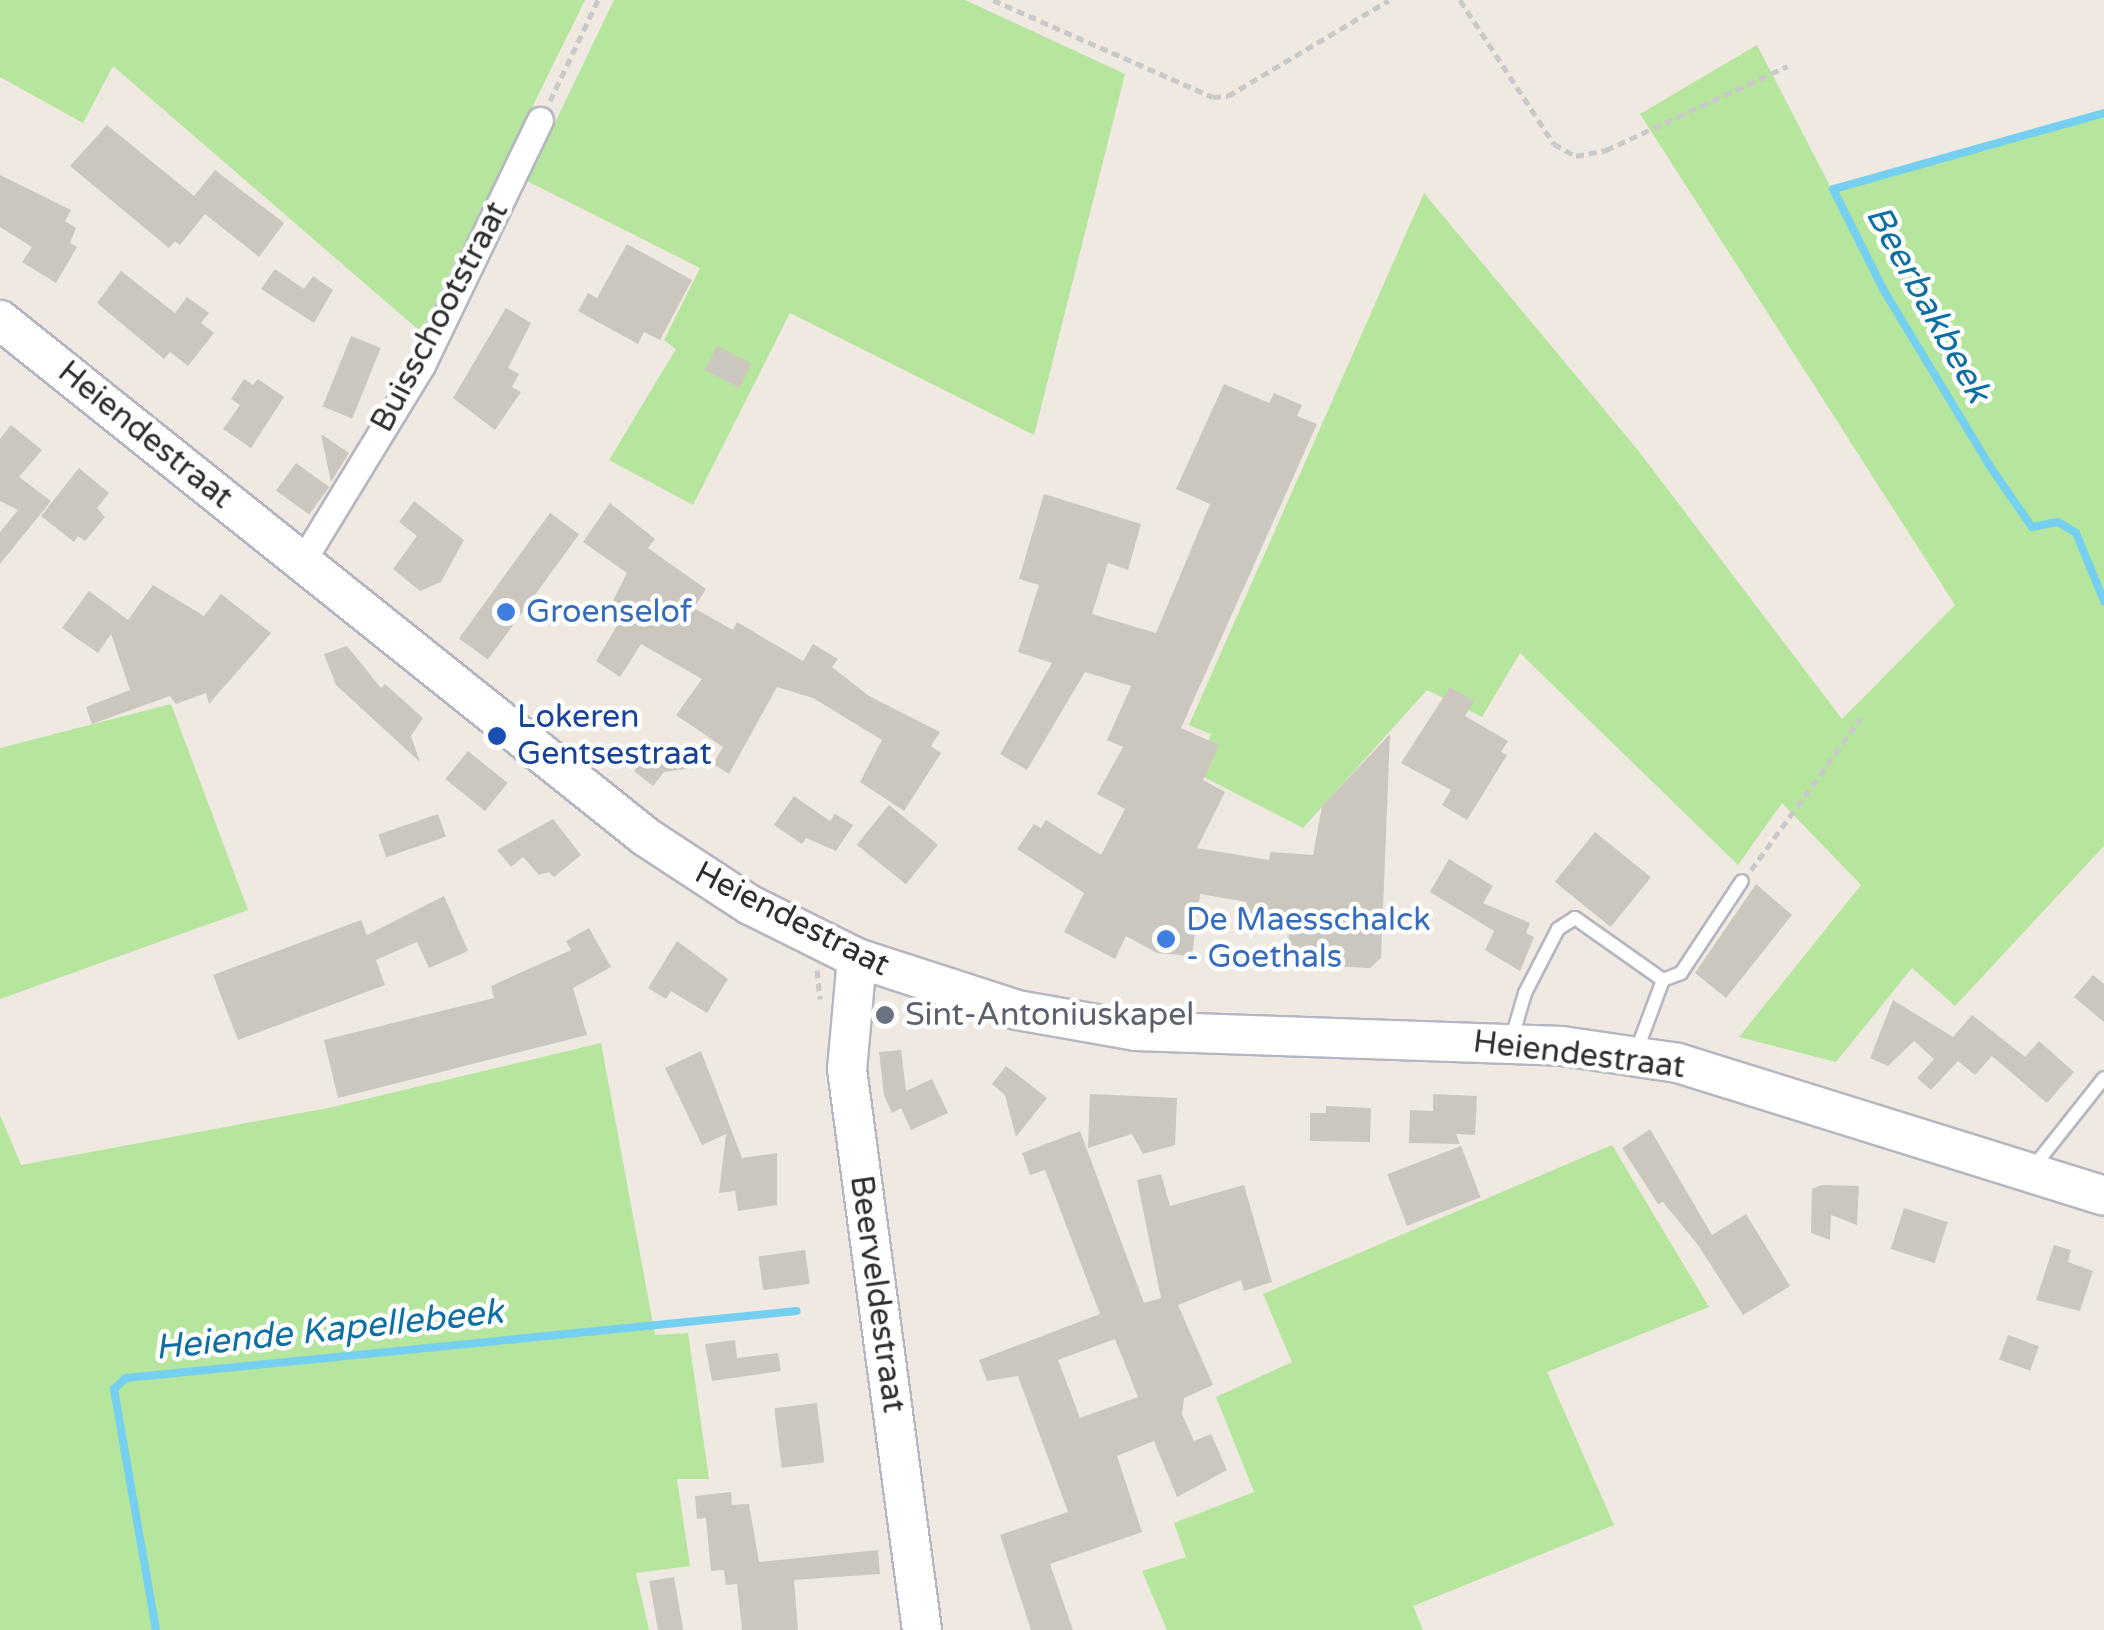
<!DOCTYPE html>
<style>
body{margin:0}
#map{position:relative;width:2104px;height:1630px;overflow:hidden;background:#efe9e1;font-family:"Varela Round",sans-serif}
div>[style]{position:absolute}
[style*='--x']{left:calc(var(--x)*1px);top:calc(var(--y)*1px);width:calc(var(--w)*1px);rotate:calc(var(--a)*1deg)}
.green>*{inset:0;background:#b6e59e}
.stream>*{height:8px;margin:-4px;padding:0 4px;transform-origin:4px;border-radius:4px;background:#75cff0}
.building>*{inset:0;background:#cbc7bf;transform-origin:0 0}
.path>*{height:5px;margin-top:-2.5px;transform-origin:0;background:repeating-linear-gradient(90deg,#c9c9c9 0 8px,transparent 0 13px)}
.roads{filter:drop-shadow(2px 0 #b4b7c1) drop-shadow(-2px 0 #b4b7c1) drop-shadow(0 2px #b4b7c1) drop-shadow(0 -2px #b4b7c1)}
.lane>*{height:12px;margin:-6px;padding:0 6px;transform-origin:6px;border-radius:6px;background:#fff}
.street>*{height:25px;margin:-12.5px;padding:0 12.5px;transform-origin:12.5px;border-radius:12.5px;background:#fff}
.secondary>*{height:38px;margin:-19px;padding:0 19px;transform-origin:19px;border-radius:19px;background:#fff}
.dots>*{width:28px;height:28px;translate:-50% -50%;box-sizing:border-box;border:5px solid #fff;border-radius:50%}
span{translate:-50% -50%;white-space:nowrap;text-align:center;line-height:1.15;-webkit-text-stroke:9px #fff;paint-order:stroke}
.street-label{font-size:32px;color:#2e2e2e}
.shop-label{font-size:32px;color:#366cbe}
.left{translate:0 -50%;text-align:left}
.transit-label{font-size:32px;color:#164399}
.worship-label{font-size:32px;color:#5b616d}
.water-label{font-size:35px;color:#0d6fa3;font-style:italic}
</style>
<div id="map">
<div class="green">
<div style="clip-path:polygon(0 0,585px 0,421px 332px,113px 66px,83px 123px,0 77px)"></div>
<div style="clip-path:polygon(614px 0,965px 0,1125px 74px,1034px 435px,790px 313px,693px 505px,609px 460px,676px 349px,664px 340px,700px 268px,527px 181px)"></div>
<div style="clip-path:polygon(1757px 45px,1830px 186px,2104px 115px,2104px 846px,1955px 1006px,1912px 968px,1836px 1062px,1739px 1037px,1861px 885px,1782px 803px,1738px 865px,1520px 653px,1482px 717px,1427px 690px,1303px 828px,1196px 773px,1211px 734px,1189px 725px,1424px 193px,1637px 449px,1842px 719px,1955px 605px,1640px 114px)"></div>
<div style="clip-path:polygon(171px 704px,248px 910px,0 999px,0 748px)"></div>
<div style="clip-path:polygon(601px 1043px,655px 1335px,688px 1333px,709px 1479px,677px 1479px,690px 1566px,636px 1573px,649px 1630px,0 1630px,0 1115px,21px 1165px,328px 1108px)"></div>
<div style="clip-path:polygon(1612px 1145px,1709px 1307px,1547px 1372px,1614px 1525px,1413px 1606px,1423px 1630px,1167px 1630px,1142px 1571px,1186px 1557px,1174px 1523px,1254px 1492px,1216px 1397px,1292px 1362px,1263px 1294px)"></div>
</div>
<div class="stream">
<div style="--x:2104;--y:113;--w:281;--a:164.3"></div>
<div style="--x:1833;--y:189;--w:112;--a:63.4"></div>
<div style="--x:1883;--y:289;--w:205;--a:58.9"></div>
<div style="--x:1989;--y:465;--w:75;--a:55.3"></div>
<div style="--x:2032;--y:527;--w:26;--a:-11"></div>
<div style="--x:2058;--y:522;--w:21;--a:31"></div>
<div style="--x:2076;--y:533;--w:74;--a:67.6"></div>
<div style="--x:156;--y:1630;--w:245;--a:-99.9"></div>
<div style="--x:114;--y:1389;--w:16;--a:-43"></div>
<div style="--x:126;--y:1378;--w:674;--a:-5.7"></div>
</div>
<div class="building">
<div style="clip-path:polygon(107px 125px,194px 196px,215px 170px,284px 223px,259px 257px,205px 214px,180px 245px,175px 241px,169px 248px,70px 166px)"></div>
<div style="clip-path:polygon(0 175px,71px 210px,65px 221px,76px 228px,70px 243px,77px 247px,56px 283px,22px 262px,32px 247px,0 227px)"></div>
<div style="clip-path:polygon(627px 244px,692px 280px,660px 340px,644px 332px,638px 344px,578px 311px,588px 293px,597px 298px)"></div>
<div style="clip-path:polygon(275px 269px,304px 289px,313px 276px,333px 290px,314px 323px,261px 289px)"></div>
<div style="clip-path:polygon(121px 271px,175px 313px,187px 297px,209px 313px,201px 323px,214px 333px,188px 366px,170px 352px,164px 359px,97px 303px)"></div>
<div style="clip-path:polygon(506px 308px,531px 323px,508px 368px,519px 374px,512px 387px,521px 392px,495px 430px,453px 398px)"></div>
<div style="left:351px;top:336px;width:32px;height:76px;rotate:22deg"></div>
<div style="left:717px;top:346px;width:39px;height:27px;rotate:27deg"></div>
<div style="clip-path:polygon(244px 379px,253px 385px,258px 379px,284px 397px,251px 448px,223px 429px,240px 405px,231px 399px)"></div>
<div style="clip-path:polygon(1224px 384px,1269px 403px,1274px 393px,1302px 405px,1297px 416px,1317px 424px,1181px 728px,1219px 745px,1203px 780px,1225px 792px,1197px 848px,1269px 860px,1270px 852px,1313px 855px,1322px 806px,1390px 734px,1381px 958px,1370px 968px,1288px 964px,1289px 926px,1245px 918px,1247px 902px,1200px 894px,1192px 956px,1157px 953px,1126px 936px,1115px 959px,1064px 932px,1084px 893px,1017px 849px,1034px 824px,1041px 828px,1046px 820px,1101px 855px,1125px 809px,1097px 794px,1123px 747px,1107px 740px,1131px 686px,1085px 672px,1027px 770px,1000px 754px,1052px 663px,1018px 652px,1039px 585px,1019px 579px,1044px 494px,1141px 524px,1128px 570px,1108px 563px,1092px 614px,1156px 633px,1210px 504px,1176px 489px)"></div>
<div style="clip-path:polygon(11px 425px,42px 450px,19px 477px,51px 501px,0 564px,0 532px,18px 510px,0 501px,0 439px)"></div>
<div style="clip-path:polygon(321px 434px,349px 453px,331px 482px)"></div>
<div style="left:296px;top:463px;width:41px;height:34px;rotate:36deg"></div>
<div style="clip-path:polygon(79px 468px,109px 493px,97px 508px,105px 517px,85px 541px,78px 536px,74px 542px,41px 516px)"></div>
<div style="clip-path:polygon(414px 501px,464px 540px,441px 582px,420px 591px,393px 569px,417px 536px,399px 522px)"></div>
<div style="clip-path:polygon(610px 503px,655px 539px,648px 548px,706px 589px,694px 608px,733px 630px,737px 622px,803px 661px,813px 644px,838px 659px,832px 667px,869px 696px,940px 732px,931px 746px,941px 753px,904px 811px,860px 782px,882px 740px,813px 698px,777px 687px,729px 774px,713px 764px,723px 747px,676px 715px,702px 679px,641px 644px,620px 677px,596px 661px,619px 622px,606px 614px,627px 573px,583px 542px)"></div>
<div style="left:550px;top:513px;width:36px;height:155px;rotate:36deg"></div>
<div style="clip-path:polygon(153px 585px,204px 616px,221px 594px,271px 633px,209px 704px,206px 693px,176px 704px,170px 696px,92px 724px,86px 707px,130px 690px,111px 634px,98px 653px,62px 628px,89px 591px,128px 620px)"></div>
<div style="clip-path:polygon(347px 646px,381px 688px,385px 684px,423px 718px,411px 736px,420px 762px,336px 685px,324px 654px)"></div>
<div style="clip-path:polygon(1450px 687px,1474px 701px,1465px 716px,1508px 741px,1501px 752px,1507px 755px,1467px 820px,1442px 805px,1451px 790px,1401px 763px)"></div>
<div style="clip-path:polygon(653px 744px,686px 769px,664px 772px,653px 786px,634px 771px)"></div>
<div style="left:468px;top:751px;width:51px;height:36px;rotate:39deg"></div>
<div style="clip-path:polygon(794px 796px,830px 821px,835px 814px,853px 825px,836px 851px,806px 838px,802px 844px,774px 825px)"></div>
<div style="left:889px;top:805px;width:63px;height:51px;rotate:39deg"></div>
<div style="left:438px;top:814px;width:24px;height:63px;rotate:71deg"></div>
<div style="clip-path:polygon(553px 819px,581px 855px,554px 877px,549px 872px,539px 875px,523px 857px,511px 867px,497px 850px)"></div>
<div style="left:1595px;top:832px;width:72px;height:64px;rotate:39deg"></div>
<div style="clip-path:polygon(1449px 859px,1493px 886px,1483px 903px,1530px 923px,1526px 933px,1534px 937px,1520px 971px,1485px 950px,1494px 931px,1430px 892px)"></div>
<div style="clip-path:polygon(1756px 884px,1792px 915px,1726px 998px,1695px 973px)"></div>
<div style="clip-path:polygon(444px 896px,468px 951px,429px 968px,417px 942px,376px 960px,385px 985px,238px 1040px,213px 975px,361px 920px,367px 935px)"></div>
<div style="clip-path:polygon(589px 928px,611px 967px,573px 988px,587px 1035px,338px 1098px,324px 1040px,494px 998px,491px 986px,571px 950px,566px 941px)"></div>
<div style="clip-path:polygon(677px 941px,728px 979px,707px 1013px,671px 991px,666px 999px,648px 988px)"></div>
<div style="clip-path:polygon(2093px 975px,2104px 984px,2104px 1022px,2074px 997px)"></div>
<div style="clip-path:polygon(1893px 1000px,1953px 1037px,1972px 1015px,2025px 1057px,2039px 1041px,2074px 1072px,2047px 1103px,1992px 1056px,1975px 1075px,1958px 1061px,1931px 1090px,1917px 1078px,1934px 1059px,1914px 1041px,1888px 1066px,1870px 1058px)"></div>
<div style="clip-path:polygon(901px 1050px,906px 1091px,932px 1079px,948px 1113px,911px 1130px,901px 1108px,892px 1113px,884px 1095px,879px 1052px)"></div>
<div style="clip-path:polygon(701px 1051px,742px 1158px,777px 1153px,777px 1205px,738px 1211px,735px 1191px,719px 1193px,726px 1134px,702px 1145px,665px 1068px)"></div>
<div style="clip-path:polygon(1006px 1066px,1047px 1098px,1016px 1137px,1005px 1095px,992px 1084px)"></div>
<div style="clip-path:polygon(1090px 1094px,1177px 1098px,1175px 1145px,1143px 1154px,1132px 1134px,1088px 1148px)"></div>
<div style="clip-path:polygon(1433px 1094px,1477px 1096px,1475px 1135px,1456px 1134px,1460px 1144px,1409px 1143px,1410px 1110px,1433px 1111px)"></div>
<div style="clip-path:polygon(1326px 1106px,1371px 1108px,1370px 1142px,1310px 1141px,1310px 1113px,1326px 1113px)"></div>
<div style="clip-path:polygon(1650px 1129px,1712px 1235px,1746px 1214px,1790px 1286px,1743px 1315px,1698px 1245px,1663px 1202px,1658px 1204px,1622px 1148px)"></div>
<div style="clip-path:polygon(evenodd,1080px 1131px,1144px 1303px,1161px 1298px,1137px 1180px,1161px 1174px,1170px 1206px,1244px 1185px,1272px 1282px,1244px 1291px,1241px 1280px,1178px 1305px,1213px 1385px,1184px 1398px,1182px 1414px,1194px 1441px,1211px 1434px,1227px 1470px,1177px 1497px,1154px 1441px,1117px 1456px,1142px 1532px,1050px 1564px,1073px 1630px,1031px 1630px,1000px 1535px,1068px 1512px,1018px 1376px,987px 1381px,979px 1360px,1100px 1314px,1045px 1170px,1030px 1175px,1022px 1153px,1080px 1131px,1115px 1339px,1138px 1397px,1080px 1418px,1058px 1360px,1115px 1339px)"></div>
<div style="left:1461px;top:1146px;width:55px;height:79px;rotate:69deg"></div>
<div style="clip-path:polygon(1822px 1185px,1859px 1186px,1857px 1225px,1831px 1215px,1830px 1240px,1811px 1233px,1812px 1189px)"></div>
<div style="left:1904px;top:1208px;width:46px;height:43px;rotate:18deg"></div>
<div style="clip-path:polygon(2054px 1245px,2071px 1250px,2068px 1262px,2093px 1271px,2080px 1311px,2036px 1300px)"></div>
<div style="left:805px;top:1250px;width:34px;height:47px;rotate:82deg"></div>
<div style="left:2008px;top:1335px;width:33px;height:26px;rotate:20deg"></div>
<div style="clip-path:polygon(735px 1340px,737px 1358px,778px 1353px,781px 1371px,712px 1381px,705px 1344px)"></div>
<div style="left:817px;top:1403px;width:60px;height:43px;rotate:83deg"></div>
<div style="clip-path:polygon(731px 1492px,732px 1505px,749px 1504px,759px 1562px,878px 1550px,880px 1574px,794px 1580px,798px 1630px,742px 1630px,737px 1584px,726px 1585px,724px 1570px,711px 1571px,706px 1518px,697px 1519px,695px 1496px)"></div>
<div style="left:674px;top:1577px;width:54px;height:25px;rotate:80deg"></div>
</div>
<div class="path">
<div style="--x:993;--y:0;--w:240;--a:23.8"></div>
<div style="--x:1213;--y:97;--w:15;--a:-4"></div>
<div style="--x:1228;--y:96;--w:187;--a:-30.8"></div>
<div style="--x:1460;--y:0;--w:172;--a:56.9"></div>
<div style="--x:1554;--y:144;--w:25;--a:29"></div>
<div style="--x:1576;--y:156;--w:31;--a:-11"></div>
<div style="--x:1606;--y:150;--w:200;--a:-24.8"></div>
<div style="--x:550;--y:101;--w:112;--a:-64.6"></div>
<div style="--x:1751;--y:870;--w:188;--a:-54.1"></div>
<div style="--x:817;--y:970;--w:29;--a:84"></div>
</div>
<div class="roads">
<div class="lane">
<div style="--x:1663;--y:980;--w:19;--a:-21"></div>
<div style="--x:1681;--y:973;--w:110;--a:-56.5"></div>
<div style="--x:1511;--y:1041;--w:50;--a:-73.7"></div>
<div style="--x:1525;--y:993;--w:72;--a:-62.7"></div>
<div style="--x:1558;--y:929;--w:20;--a:-33"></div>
<div style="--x:1575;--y:918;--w:108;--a:35.2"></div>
<div style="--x:1663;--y:980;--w:80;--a:110.5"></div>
<div style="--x:2031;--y:1170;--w:117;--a:-51.6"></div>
</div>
<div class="street">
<div style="--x:303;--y:560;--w:228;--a:-58.6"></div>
<div style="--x:422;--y:365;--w:272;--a:-64.3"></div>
</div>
<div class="secondary">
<div style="--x:0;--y:320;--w:827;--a:38.67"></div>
<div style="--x:646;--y:837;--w:124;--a:33.2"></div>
<div style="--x:750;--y:905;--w:119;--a:26.4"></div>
<div style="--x:857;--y:958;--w:168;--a:18"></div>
<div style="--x:1017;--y:1010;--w:121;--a:10"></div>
<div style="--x:1136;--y:1031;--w:426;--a:2"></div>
<div style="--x:1562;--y:1046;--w:117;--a:8.3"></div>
<div style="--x:1678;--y:1063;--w:446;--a:17.3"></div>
<div style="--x:857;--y:958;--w:111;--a:95.1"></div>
<div style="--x:847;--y:1069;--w:566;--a:82.39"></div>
</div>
</div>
<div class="dots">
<div style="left:506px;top:612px;background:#3f7fe0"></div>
<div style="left:497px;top:736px;background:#1a4fb4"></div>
<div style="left:1166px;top:939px;background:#3f7fe0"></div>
<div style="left:885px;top:1015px;background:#6b7280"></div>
</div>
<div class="street-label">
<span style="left:440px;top:317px;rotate:-62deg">Buisschootstraat</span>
<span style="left:145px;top:435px;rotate:39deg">Heiendestraat</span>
<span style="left:792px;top:919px;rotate:27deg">Heiendestraat</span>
<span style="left:1579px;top:1055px;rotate:7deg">Heiendestraat</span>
<span style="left:877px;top:1294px;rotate:82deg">Beerveldestraat</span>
</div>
<div class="shop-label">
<span class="left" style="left:526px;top:612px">Groenselof</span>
<span class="left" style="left:1186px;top:939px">De Maesschalck<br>- Goethals</span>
</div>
<div class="transit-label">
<span class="left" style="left:517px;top:736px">Lokeren<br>Gentsestraat</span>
</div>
<div class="worship-label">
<span class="left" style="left:905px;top:1015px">Sint-Antoniuskapel</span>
</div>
<div class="water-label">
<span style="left:1928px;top:304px;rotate:61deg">Beerbakbeek</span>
<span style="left:329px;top:1330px;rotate:-6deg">Heiende Kapellebeek</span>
</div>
</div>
